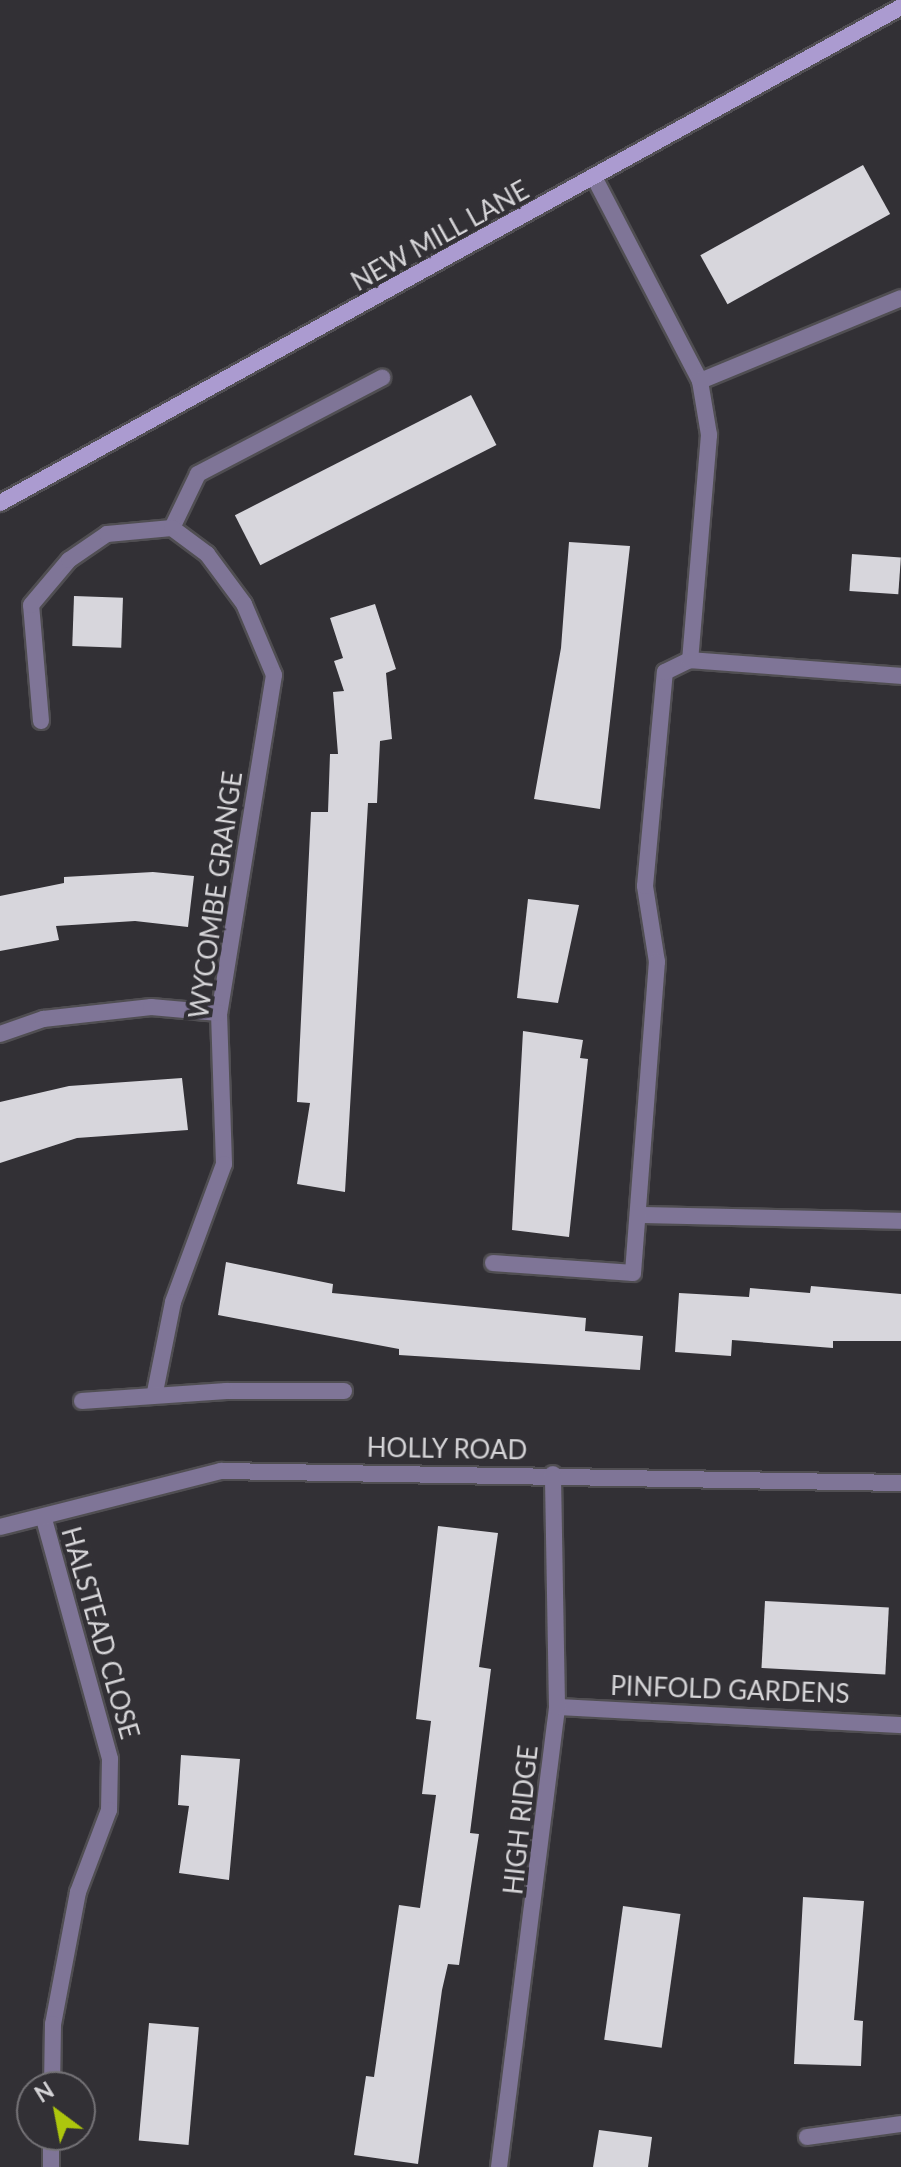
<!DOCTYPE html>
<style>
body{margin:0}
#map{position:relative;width:901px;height:2167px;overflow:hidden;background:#323035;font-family:Lato,sans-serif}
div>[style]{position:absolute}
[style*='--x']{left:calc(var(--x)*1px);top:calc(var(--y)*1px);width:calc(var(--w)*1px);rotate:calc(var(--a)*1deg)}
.building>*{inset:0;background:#d7d6dc;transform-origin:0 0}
.roads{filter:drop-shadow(2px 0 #504e52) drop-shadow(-2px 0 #504e52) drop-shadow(0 2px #504e52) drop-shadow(0 -2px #504e52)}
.lane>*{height:16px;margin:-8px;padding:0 8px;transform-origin:8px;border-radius:8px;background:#7f7597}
.street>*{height:16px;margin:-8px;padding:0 8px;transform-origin:8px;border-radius:8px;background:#7f7597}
.secondary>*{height:16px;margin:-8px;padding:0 8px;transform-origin:8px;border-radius:8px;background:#ab9bd0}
span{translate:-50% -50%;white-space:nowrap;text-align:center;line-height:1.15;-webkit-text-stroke:8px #323035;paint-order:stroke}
.street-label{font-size:26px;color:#d6d5d8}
.north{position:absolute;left:16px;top:2071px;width:80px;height:80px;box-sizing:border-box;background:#323035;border:2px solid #747276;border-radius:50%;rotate:328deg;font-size:22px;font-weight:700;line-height:32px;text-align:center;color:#d6d5d8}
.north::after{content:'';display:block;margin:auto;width:28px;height:36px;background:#adc60d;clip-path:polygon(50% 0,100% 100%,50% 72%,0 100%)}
</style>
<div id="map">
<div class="building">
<div style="left:863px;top:165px;width:56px;height:186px;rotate:61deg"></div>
<div style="left:471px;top:395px;width:56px;height:265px;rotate:63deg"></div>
<div style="clip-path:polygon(569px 542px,630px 546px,600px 809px,534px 799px,561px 648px)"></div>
<div style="left:852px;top:554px;width:49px;height:37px;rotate:4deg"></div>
<div style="left:74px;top:596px;width:49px;height:50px;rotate:2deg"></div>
<div style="clip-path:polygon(375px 604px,396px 669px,386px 673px,392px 739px,380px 741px,377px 803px,368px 803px,345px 1192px,297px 1184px,310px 1103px,297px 1102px,311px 812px,328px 812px,330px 754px,338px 754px,333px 692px,344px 691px,334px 661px,343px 658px,330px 618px)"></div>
<div style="clip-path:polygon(153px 872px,194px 876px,188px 927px,135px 921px,56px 926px,59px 940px,0 951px,0 896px,64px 883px,64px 877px)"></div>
<div style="clip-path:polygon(528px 899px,579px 905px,558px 1003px,517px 998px)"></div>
<div style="clip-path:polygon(523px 1031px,583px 1040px,580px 1058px,588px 1059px,569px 1237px,512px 1230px)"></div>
<div style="clip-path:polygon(182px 1078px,188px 1130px,77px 1138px,0 1163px,0 1102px,69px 1086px)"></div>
<div style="clip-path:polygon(226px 1262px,333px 1284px,332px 1293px,586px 1318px,585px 1331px,643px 1336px,640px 1370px,399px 1355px,399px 1349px,218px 1315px)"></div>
<div style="clip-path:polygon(811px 1286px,901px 1294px,901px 1341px,833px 1341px,833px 1348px,732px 1340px,731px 1356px,675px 1352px,679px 1293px,749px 1297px,750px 1288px,810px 1293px)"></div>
<div style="clip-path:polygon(438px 1526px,498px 1533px,479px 1667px,491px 1669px,470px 1833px,479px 1834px,459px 1965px,448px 1964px,442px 1990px,418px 2164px,354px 2155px,366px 2076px,374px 2077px,399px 1905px,420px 1908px,436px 1795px,422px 1794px,431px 1721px,416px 1719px)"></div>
<div style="left:765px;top:1601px;width:124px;height:67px;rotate:3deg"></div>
<div style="clip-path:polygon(181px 1755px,240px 1759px,229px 1880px,179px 1873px,189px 1806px,178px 1805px)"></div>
<div style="clip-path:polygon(803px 1897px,864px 1901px,854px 2020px,863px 2021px,861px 2066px,794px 2064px)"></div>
<div style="left:623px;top:1906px;width:58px;height:135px;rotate:8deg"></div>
<div style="left:149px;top:2023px;width:50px;height:118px;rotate:5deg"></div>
<div style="clip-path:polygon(599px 2130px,652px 2137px,648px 2167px,593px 2167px)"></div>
</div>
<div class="roads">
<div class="lane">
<div style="--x:198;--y:474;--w:208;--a:-27.6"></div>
<div style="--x:41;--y:721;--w:116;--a:-94.9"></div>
<div style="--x:31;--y:605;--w:59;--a:-49.8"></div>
<div style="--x:69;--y:560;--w:46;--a:-34.4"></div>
<div style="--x:657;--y:962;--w:77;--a:-99"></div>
<div style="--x:645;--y:886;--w:215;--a:-84.7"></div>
<div style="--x:665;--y:672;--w:28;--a:-26"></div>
<div style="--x:493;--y:1263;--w:140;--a:4.1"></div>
<div style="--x:226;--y:1391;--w:118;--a:0"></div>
<div style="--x:807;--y:2137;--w:95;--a:-7.9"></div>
</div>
<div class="street">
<div style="--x:595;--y:179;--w:228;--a:62.5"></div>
<div style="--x:700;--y:381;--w:55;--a:80.5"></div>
<div style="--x:709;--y:435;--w:226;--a:94.8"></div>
<div style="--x:690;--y:660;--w:212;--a:4.3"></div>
<div style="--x:700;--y:381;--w:217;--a:-22.4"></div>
<div style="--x:172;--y:528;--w:60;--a:-64.3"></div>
<div style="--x:107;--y:534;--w:65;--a:-5.3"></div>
<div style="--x:172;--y:528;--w:44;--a:36.6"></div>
<div style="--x:207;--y:554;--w:62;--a:53.5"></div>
<div style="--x:244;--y:604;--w:77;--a:67.1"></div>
<div style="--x:274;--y:675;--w:342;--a:99.2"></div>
<div style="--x:219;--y:1013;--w:151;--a:88.1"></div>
<div style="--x:224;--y:1164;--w:147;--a:110.3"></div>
<div style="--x:173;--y:1302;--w:92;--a:101.3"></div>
<div style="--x:0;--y:1034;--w:46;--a:-19.2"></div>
<div style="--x:43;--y:1019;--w:109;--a:-6.3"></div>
<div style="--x:151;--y:1007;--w:68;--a:5"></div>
<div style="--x:640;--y:1215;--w:261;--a:1.3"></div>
<div style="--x:633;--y:1273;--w:312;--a:-85.6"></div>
<div style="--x:82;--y:1401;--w:144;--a:-4"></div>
<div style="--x:44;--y:1519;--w:249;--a:74.6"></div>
<div style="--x:110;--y:1759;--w:51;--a:91.1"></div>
<div style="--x:109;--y:1810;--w:88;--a:110.7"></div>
<div style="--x:78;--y:1892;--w:134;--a:100.7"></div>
<div style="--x:53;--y:2024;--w:63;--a:90.9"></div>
<div style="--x:0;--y:1527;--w:228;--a:-14.2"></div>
<div style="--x:221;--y:1471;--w:680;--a:1.01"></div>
<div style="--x:557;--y:1707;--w:344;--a:3"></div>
<div style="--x:51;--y:2167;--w:32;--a:-90"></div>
<div style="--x:499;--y:2167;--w:464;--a:-82.8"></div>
<div style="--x:557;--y:1707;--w:233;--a:-91"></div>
</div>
<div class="secondary">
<div style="--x:0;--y:503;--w:1029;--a:-28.83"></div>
</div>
</div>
<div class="street-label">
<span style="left:440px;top:236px;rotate:-29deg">NEW MILL LANE</span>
<span style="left:216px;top:895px;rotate:-82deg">WYCOMBE GRANGE</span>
<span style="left:447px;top:1449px;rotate:1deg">HOLLY ROAD</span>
<span style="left:100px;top:1633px;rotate:74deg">HALSTEAD CLOSE</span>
<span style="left:730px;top:1690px;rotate:2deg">PINFOLD GARDENS</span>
<span style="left:521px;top:1820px;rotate:-84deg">HIGH RIDGE</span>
</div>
<div class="north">N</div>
</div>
